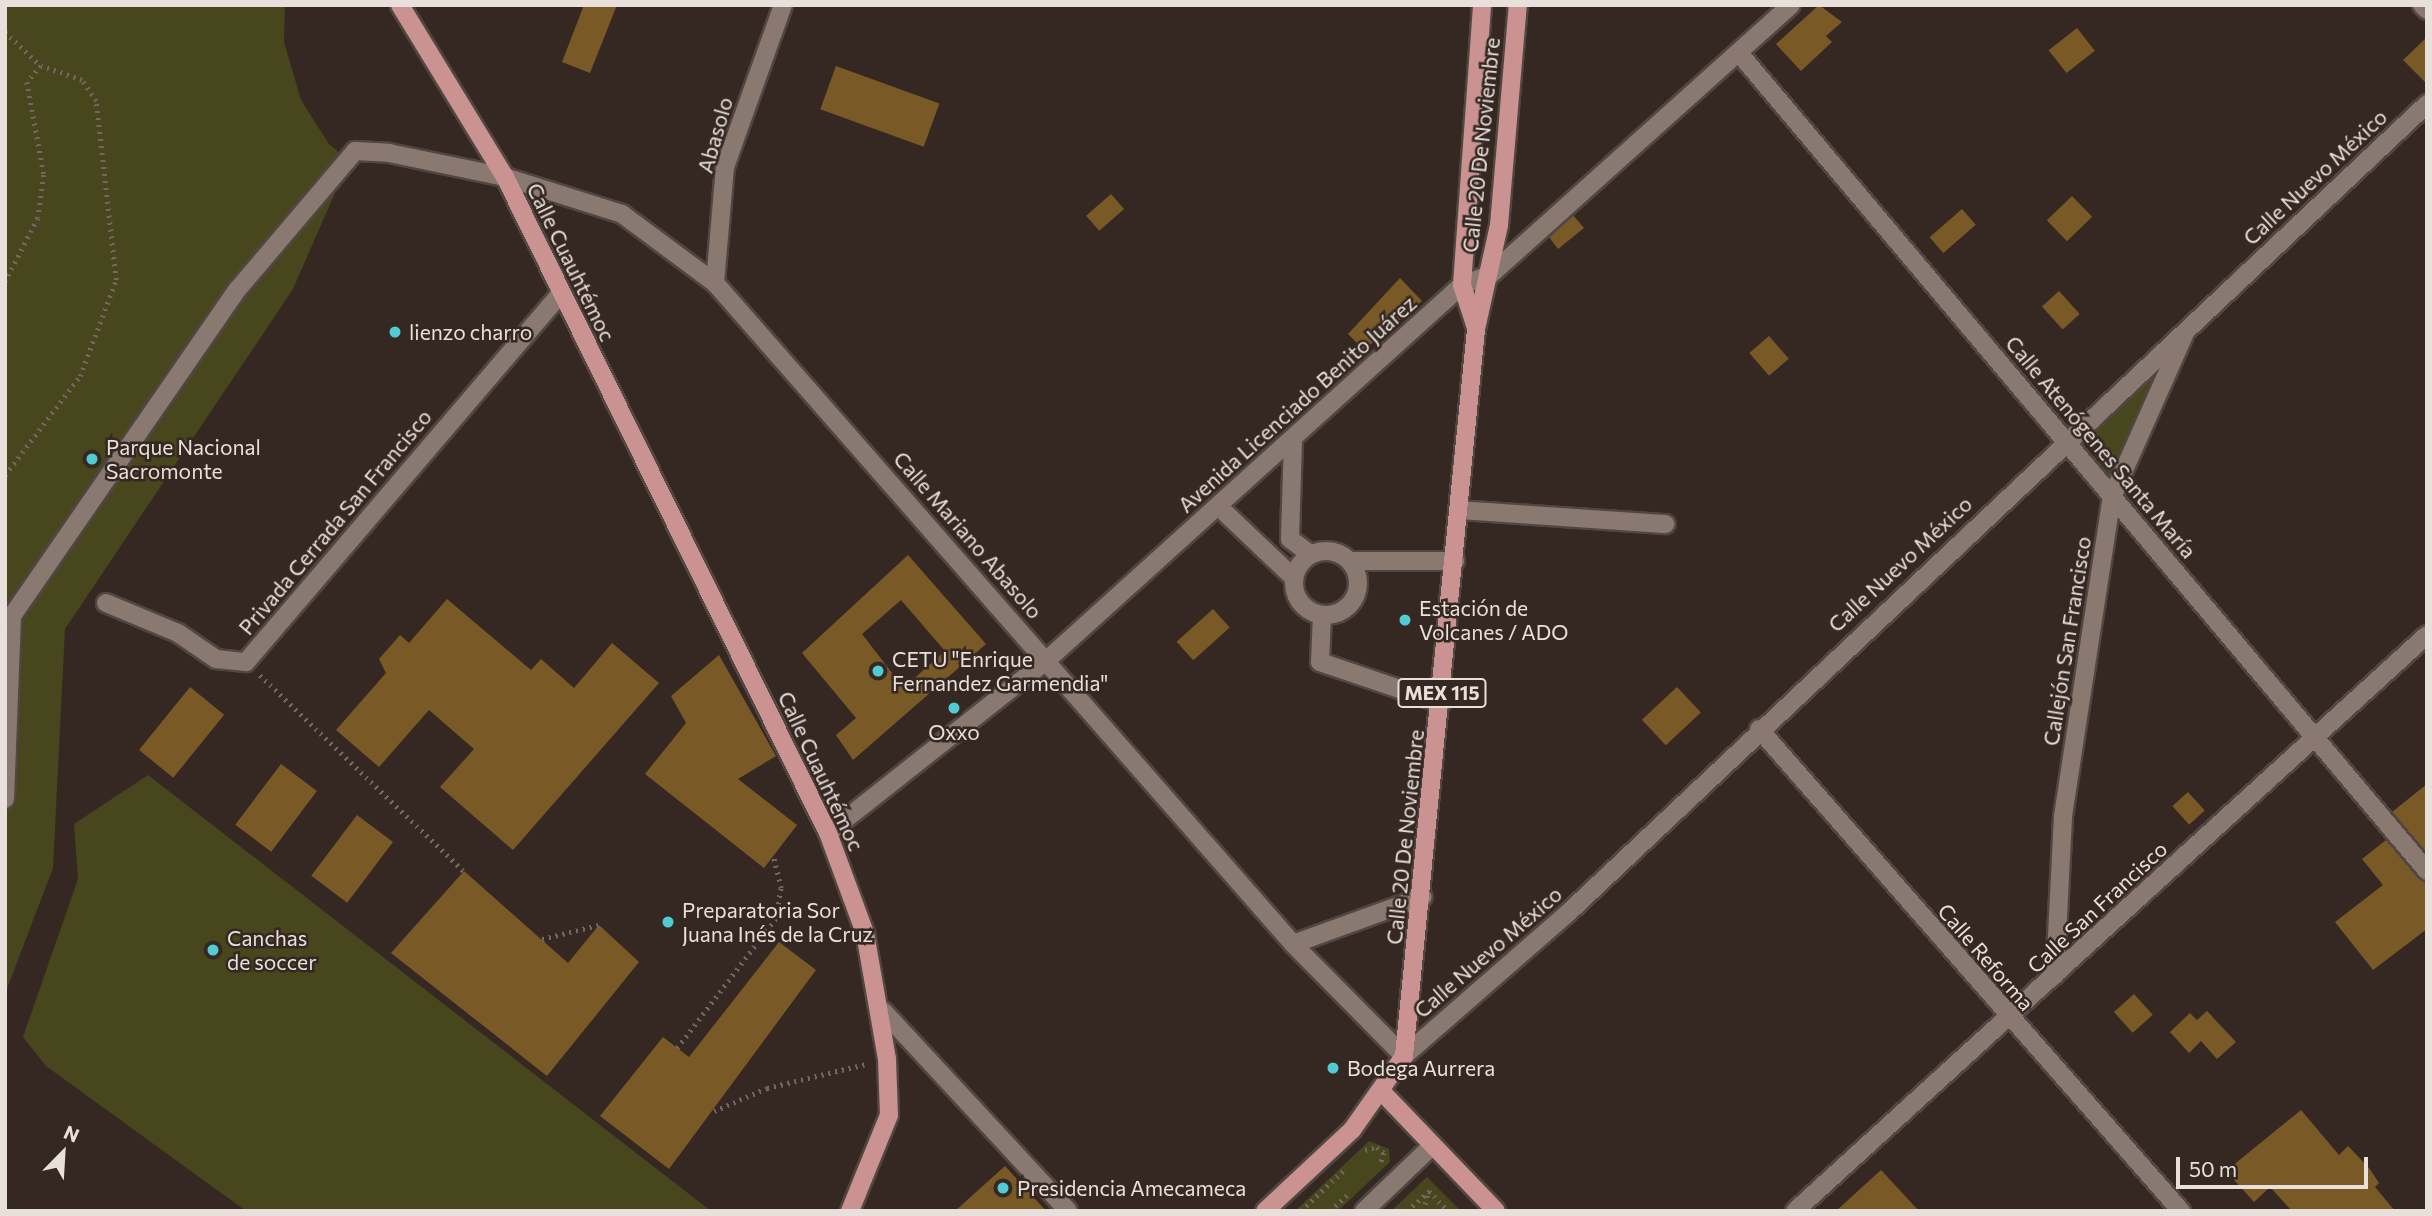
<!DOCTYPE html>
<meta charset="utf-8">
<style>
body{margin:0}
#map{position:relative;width:2432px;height:1216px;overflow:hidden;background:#352822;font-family:Commissioner,sans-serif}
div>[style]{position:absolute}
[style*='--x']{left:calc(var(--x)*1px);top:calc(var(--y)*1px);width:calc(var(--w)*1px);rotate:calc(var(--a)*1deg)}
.green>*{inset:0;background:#47461c}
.building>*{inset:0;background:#795a27;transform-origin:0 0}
.path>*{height:4.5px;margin-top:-2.25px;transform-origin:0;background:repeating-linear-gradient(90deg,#726761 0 2px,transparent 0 7px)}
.roads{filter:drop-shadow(2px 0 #514641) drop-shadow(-2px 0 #514641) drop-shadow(0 2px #514641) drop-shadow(0 -2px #514641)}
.minor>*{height:18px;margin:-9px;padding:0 9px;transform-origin:9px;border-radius:9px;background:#897971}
.minor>.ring{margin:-9px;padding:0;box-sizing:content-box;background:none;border:18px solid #897971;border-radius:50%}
.major>*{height:18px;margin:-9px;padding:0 9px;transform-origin:9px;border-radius:9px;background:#ca9291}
.dots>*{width:19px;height:19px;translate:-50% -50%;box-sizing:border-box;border:4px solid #352822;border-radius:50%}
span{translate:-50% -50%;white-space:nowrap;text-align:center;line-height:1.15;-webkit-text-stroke:5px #352822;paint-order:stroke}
.shield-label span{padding:2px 5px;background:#352822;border:2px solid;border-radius:5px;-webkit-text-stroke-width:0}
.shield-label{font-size:19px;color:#e9e0dc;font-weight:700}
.street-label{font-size:21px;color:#e9e0dc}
.poi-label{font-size:21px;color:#e9e0dc}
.left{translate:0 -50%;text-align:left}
.frame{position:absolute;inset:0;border:7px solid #e9e0dc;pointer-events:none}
.north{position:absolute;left:28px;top:1118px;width:70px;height:70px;-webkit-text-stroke:5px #352822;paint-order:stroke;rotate:24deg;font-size:19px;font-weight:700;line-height:28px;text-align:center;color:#e9e0dc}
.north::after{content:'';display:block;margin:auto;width:24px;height:32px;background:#e9e0dc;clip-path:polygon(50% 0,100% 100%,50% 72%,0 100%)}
.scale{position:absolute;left:2176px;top:1157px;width:192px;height:32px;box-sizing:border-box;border:4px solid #e9e0dc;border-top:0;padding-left:9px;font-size:21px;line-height:24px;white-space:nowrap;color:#e9e0dc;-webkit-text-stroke:5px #352822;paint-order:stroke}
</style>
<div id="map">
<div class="green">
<div style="clip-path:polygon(5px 5px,285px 5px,284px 42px,301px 100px,329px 144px,349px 161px,293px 289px,65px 629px,53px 868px,5px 994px)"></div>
<div style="clip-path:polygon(2175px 342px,2113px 480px,2080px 435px)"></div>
<div style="clip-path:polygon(148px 775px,711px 1211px,246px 1211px,46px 1066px,23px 1037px,78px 879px,74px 824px)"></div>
<div style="clip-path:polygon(1369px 1141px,1389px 1149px,1390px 1162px,1338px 1211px,1295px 1211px)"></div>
<div style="clip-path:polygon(1427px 1177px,1461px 1211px,1391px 1211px)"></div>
</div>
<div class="building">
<div style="clip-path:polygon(584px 5px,617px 5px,590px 73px,562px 62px)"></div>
<div style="clip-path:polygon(1819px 5px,1842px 22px,1826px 36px,1832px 42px,1801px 71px,1776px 44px)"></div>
<div style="left:2077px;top:28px;width:29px;height:36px;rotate:52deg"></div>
<div style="clip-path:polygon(2427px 37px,2427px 84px,2403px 60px)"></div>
<div style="left:836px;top:66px;width:110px;height:46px;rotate:20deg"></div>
<div style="left:1111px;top:194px;width:20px;height:33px;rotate:49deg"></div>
<div style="left:2072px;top:196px;width:29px;height:35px;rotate:46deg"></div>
<div style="left:1962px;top:209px;width:21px;height:43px;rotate:49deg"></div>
<div style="clip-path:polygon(1573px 215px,1584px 228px,1558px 249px,1549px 237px)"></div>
<div style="clip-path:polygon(1400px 278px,1422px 301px,1364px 350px,1348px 334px)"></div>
<div style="left:2059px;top:291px;width:31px;height:23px;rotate:48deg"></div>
<div style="left:1769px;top:336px;width:30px;height:26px;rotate:49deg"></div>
<div style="clip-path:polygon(evenodd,908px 555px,986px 644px,853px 760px,836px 735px,856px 718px,802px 653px,908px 555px,901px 600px,945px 651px,909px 683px,899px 682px,862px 634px,901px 600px)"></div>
<div style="clip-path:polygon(447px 599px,531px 670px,541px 659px,574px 688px,612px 643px,659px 683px,513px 850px,440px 787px,474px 749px,429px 710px,379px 767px,336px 730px,386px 673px,379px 659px,400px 635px,409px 643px)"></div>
<div style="left:1213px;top:609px;width:25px;height:49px;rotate:48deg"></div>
<div style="clip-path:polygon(719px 655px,776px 756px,738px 779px,797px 825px,764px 868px,645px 774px,686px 723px,671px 696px)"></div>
<div style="left:190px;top:687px;width:44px;height:81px;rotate:39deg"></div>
<div style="left:1677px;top:687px;width:35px;height:48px;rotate:47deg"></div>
<div style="left:281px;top:764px;width:45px;height:76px;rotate:37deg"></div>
<div style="clip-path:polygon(2427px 784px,2427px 853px,2392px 812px)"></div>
<div style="left:2188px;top:792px;width:25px;height:21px;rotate:48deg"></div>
<div style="left:357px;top:815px;width:45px;height:76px;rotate:37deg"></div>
<div style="clip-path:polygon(2386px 840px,2427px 882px,2427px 929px,2373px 970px,2335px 922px,2383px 885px,2362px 859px)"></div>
<div style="clip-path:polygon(464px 871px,568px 963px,599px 925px,639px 962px,547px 1076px,391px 953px)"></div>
<div style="clip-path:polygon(779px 942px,816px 970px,669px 1169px,600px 1116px,663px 1037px,689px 1057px)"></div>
<div style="left:2134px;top:994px;width:28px;height:27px;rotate:48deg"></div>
<div style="clip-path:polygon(2207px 1011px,2236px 1042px,2217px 1059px,2201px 1041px,2189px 1053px,2170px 1032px,2190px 1013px,2197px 1020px)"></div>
<div style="clip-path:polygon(2301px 1110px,2339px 1155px,2348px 1146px,2369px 1168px,2379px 1183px,2375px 1187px,2395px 1211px,2292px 1211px,2270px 1187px,2254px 1202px,2226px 1171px)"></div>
<div style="clip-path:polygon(1005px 1166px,1046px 1211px,955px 1211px)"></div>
<div style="clip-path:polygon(1881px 1170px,1919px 1211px,1836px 1211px)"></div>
</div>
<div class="path">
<div style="--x:5;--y:32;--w:50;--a:43.4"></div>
<div style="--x:41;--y:66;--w:21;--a:131"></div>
<div style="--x:27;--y:82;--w:95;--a:79.6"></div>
<div style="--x:44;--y:175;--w:43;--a:97.9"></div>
<div style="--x:38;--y:218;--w:72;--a:117.3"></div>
<div style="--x:5;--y:475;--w:124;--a:-52.9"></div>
<div style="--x:80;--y:376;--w:103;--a:-69.4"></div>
<div style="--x:116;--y:280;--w:180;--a:-96.4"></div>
<div style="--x:96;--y:101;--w:25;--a:-124"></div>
<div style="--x:82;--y:80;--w:43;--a:-161.1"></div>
<div style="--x:260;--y:675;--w:283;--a:43.9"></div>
<div style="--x:542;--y:939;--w:59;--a:-13.8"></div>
<div style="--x:677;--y:1048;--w:163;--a:-52.7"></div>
<div style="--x:776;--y:918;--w:30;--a:-81"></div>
<div style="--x:781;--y:888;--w:33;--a:-104"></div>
<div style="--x:714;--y:1111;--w:58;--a:-23.5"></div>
<div style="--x:767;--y:1088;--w:102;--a:-13.6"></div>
<div style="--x:1365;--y:1150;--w:12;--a:-14"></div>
<div style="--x:1377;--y:1147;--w:9;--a:41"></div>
<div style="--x:1384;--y:1153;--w:10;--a:107"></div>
<div style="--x:1429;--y:1191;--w:28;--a:46"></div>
<div style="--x:1301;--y:1211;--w:62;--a:-43.7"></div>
<div style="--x:1330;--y:1211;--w:23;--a:-43"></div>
<div style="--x:1407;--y:1211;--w:30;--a:-42"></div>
<div style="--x:1423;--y:1211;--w:20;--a:-75"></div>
</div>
<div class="roads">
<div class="minor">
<div style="--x:2422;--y:5;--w:7;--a:45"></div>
<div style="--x:1739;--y:53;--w:1069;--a:49.93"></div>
<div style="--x:715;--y:283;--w:116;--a:-85.1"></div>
<div style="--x:725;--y:167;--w:172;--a:-70.3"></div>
<div style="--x:1293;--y:441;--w:98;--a:91.8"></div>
<div style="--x:1290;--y:539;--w:25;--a:37"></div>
<div style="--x:1218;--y:506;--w:105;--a:43.5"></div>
<div style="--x:1459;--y:510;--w:207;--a:3.9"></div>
<div class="ring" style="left:1294px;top:551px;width:46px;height:46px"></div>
<div style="--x:1351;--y:561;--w:104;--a:0"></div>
<div style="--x:106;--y:603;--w:78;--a:22.6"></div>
<div style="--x:178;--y:633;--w:46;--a:34.4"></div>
<div style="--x:216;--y:659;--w:30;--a:6"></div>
<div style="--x:246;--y:662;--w:484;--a:-49.5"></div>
<div style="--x:1322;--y:615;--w:47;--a:92.4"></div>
<div style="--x:1320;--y:662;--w:128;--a:18.7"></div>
<div style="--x:1759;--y:729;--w:641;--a:48.8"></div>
<div style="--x:5;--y:799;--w:183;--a:-87.8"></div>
<div style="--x:12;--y:616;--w:397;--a:-55.4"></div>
<div style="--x:238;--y:289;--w:181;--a:-49.7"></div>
<div style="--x:355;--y:151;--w:34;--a:3"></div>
<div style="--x:389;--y:153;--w:118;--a:11.7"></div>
<div style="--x:505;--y:177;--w:123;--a:17.5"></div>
<div style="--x:622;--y:214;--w:116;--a:36.6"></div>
<div style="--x:715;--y:283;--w:878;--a:48.83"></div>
<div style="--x:1293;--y:944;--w:158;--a:45.3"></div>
<div style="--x:1404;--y:1056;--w:219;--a:-41.1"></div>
<div style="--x:1569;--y:912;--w:1179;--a:-43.28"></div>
<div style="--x:828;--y:833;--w:279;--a:-38.3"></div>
<div style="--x:1047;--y:660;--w:559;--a:-42.1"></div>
<div style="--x:1462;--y:285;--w:30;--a:-20"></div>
<div style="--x:1490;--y:275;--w:404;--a:-41.9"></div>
<div style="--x:1293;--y:944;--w:138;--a:-19.9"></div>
<div style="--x:2055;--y:975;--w:159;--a:-87.1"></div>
<div style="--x:2063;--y:816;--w:323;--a:-81.3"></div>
<div style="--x:2112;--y:497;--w:177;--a:-66"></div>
<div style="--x:883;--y:1011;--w:272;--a:47.2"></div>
<div style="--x:1364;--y:1211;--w:95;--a:-43.7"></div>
<div style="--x:1795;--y:1211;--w:855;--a:-42.35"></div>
</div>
<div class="major">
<div style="--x:400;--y:5;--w:202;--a:58.6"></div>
<div style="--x:505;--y:177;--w:731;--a:63.79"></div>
<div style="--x:828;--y:833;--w:107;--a:69.7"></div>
<div style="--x:865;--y:933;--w:128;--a:80.1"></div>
<div style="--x:887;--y:1059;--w:56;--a:88"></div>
<div style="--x:889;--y:1115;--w:104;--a:112.1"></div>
<div style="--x:1476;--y:328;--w:45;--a:-108"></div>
<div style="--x:1462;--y:285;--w:281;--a:-85.9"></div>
<div style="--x:1383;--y:1093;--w:163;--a:46.2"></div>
<div style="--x:1265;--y:1211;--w:119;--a:-43"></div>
<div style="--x:1352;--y:1130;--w:90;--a:-54.9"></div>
<div style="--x:1404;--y:1056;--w:731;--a:-84.34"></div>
<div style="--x:1476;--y:329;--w:107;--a:-77.5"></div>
<div style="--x:1499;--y:225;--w:221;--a:-85.1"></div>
</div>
</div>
<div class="dots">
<div style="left:395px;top:332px;background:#51ccd4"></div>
<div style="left:92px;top:459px;background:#51ccd4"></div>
<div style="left:1405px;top:620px;background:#51ccd4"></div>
<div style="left:878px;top:671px;background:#51ccd4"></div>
<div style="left:954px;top:708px;background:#51ccd4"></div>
<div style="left:668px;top:922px;background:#51ccd4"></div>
<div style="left:213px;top:950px;background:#51ccd4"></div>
<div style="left:1333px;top:1068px;background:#51ccd4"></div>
<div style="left:1003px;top:1188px;background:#51ccd4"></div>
</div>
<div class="shield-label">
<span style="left:1442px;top:693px">MEX 115</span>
</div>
<div class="street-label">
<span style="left:715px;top:135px;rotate:-74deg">Abasolo</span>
<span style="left:1481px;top:145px;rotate:-84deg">Calle 20 De Noviembre</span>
<span style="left:2315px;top:177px;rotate:-43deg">Calle Nuevo México</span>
<span style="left:571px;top:262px;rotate:64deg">Calle Cuauhtémoc</span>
<span style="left:1297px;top:404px;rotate:-42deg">Avenida Licenciado Benito Juárez</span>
<span style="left:2101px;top:447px;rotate:50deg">Calle Atenógenes Santa María</span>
<span style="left:335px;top:522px;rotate:-50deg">Privada Cerrada San Francisco</span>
<span style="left:968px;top:535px;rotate:49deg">Calle Mariano Abasolo</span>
<span style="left:1900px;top:564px;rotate:-43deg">Calle Nuevo México</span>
<span style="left:2067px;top:641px;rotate:-81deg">Callejón San Francisco</span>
<span style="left:821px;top:771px;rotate:65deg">Calle Cuauhtémoc</span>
<span style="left:1405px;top:837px;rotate:-84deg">Calle 20 De Noviembre</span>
<span style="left:2097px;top:907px;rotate:-43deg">Calle San Francisco</span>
<span style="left:1488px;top:952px;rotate:-41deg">Calle Nuevo México</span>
<span style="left:1986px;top:957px;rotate:49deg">Calle Reforma</span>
</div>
<div class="poi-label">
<span class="left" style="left:409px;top:332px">lienzo charro</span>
<span class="left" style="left:106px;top:459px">Parque Nacional<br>Sacromonte</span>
<span class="left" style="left:1419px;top:620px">Estación de<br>Volcanes / ADO</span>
<span class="left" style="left:892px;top:671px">CETU "Enrique<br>Fernandez Garmendia"</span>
<span style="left:954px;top:732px">Oxxo</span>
<span class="left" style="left:682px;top:922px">Preparatoria Sor<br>Juana Inés de la Cruz</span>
<span class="left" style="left:227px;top:950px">Canchas<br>de soccer</span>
<span class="left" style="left:1347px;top:1068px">Bodega Aurrera</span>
<span class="left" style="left:1017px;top:1188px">Presidencia Amecameca</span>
</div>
<div class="frame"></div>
<div class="north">N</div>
<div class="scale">50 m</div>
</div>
